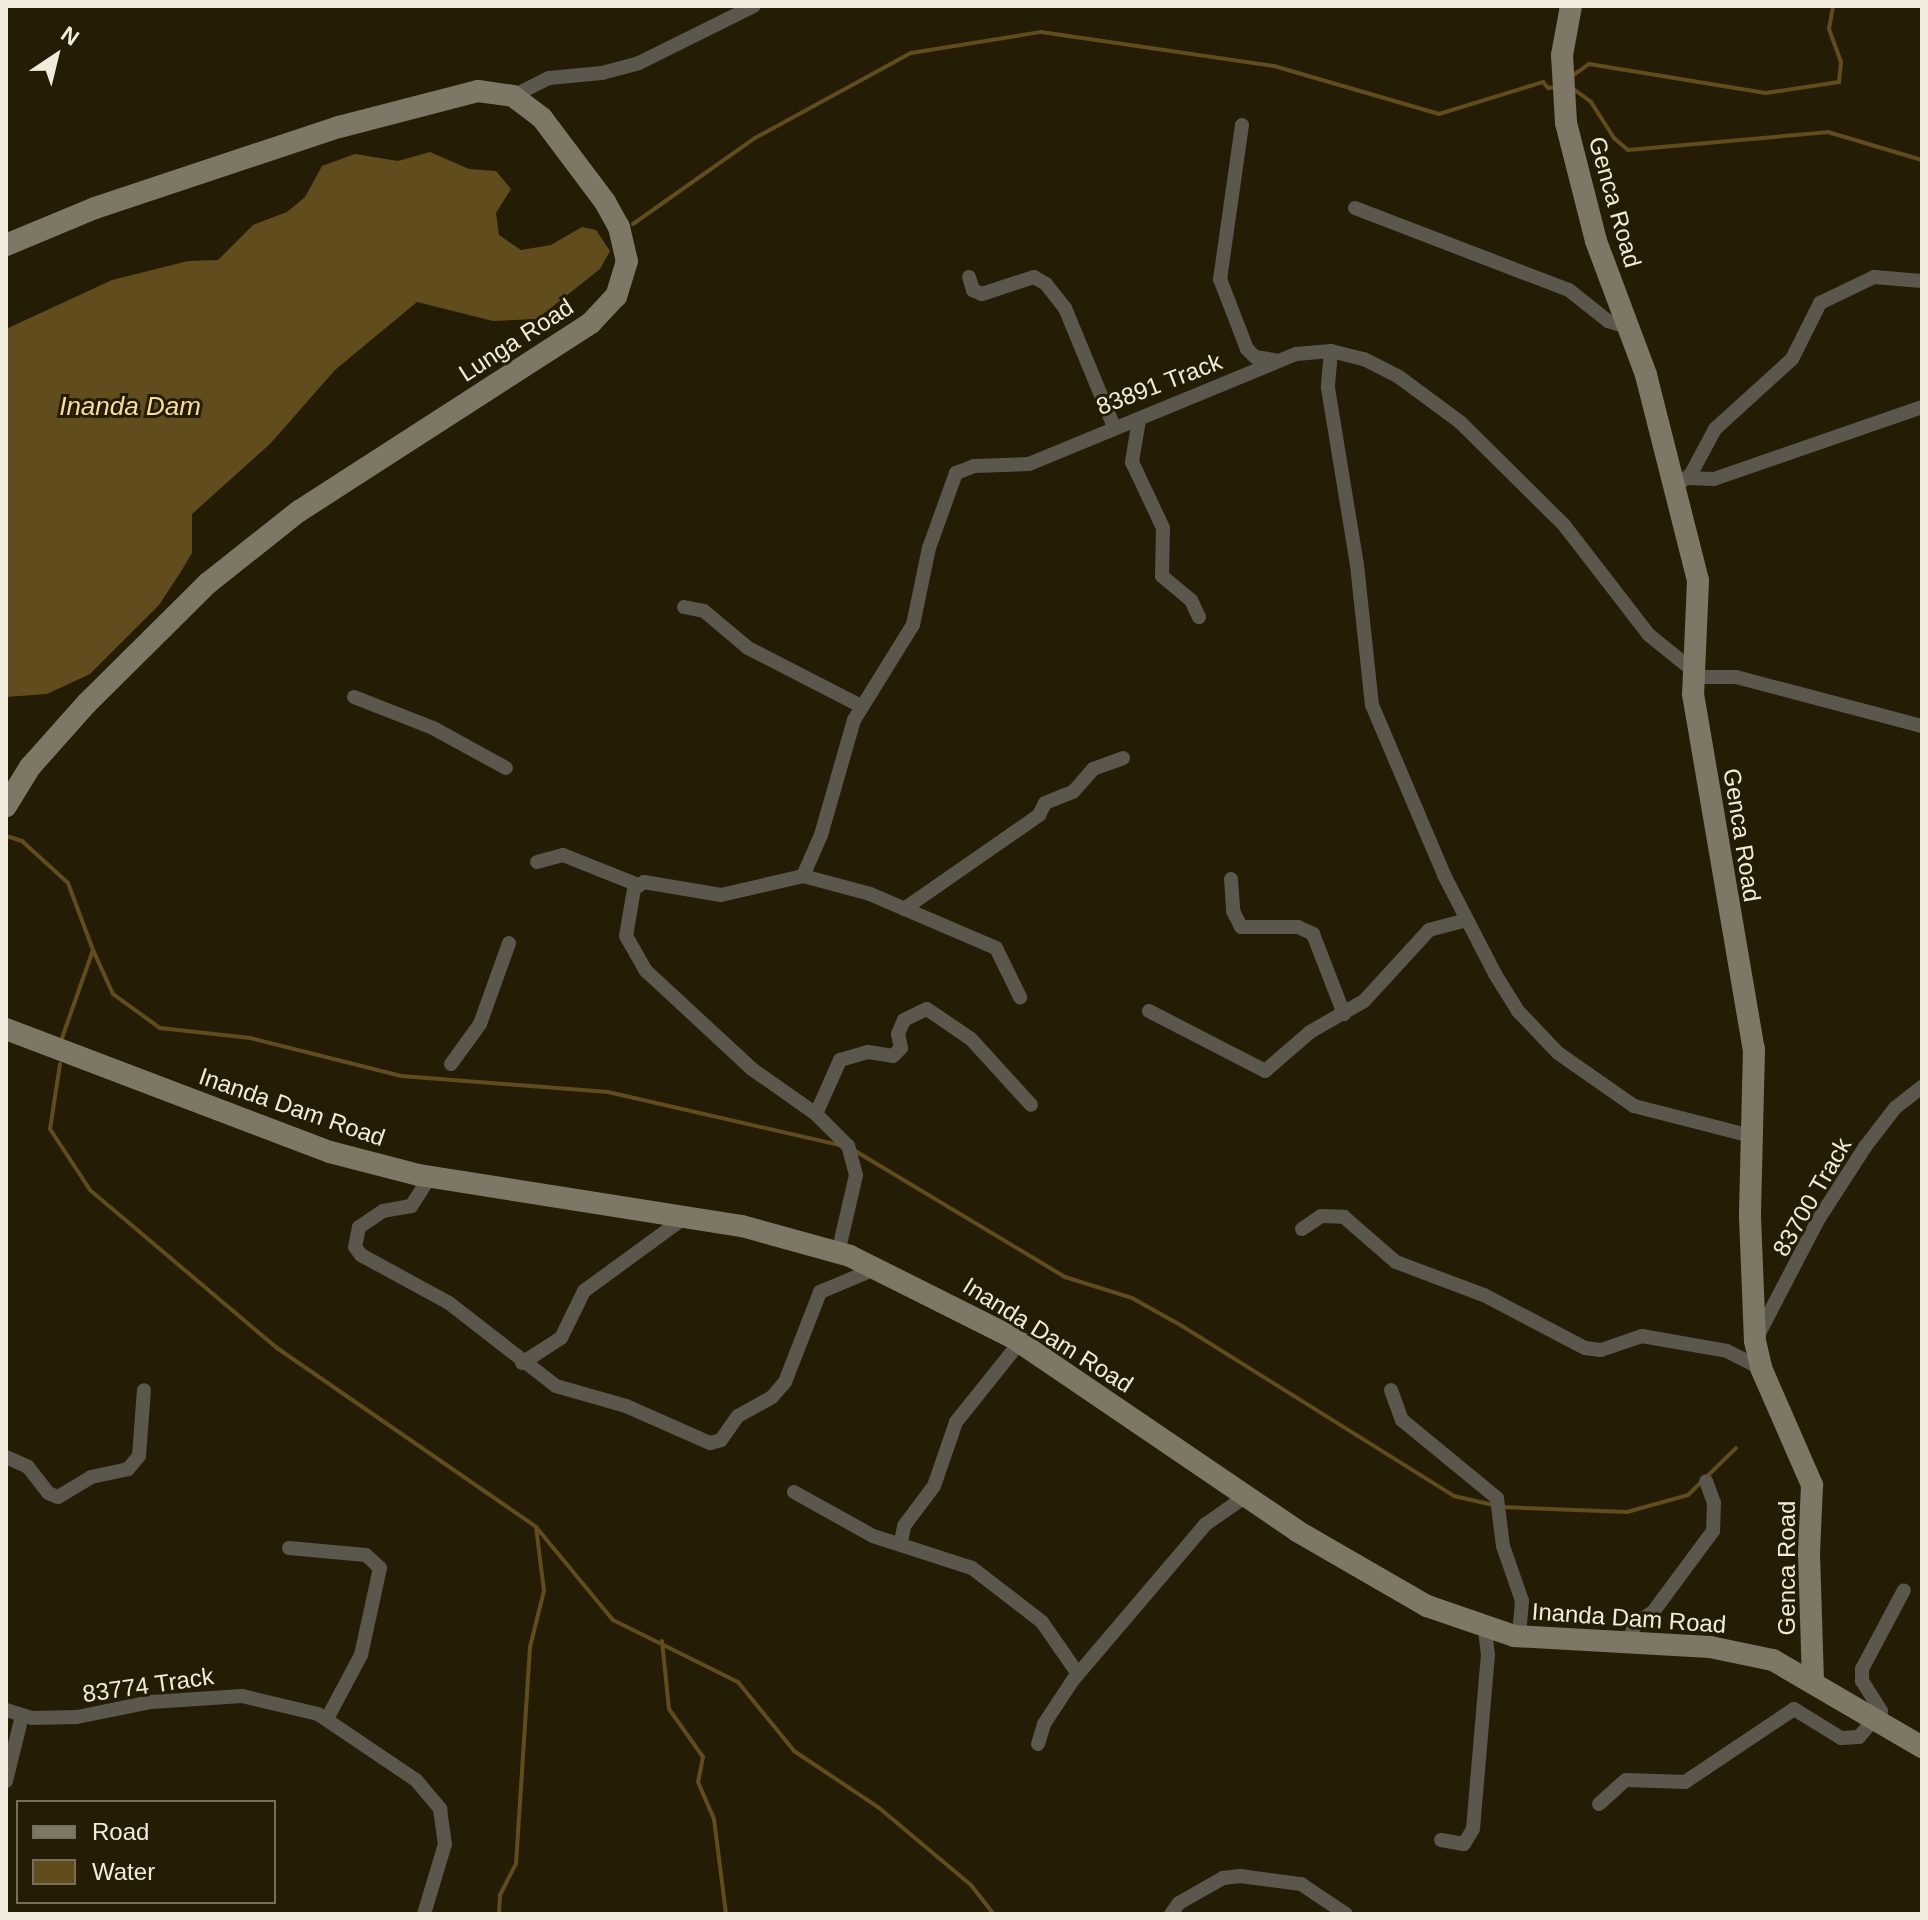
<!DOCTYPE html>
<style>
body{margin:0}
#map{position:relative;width:1928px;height:1920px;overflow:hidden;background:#251c06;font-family:Helvetica,sans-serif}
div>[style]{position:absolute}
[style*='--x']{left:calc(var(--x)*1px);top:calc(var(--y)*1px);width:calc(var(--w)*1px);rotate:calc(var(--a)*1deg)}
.water>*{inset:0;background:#604c1d}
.stream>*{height:4px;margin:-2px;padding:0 2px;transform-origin:2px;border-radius:2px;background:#604c1d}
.street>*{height:14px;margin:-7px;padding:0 7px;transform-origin:7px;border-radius:7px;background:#5b574c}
.secondary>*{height:22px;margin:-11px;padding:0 11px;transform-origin:11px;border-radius:11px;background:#7f7766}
span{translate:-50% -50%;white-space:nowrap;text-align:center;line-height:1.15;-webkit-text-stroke:6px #251c06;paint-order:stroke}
.street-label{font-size:24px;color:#f1ebde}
.water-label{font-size:26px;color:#fbde9e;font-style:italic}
.frame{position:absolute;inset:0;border:8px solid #f1ebde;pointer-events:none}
.legend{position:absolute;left:16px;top:1800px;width:260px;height:104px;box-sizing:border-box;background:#251c06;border:2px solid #776f5c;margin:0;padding:10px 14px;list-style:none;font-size:24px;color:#f1ebde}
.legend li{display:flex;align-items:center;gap:16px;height:40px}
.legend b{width:40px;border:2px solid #776f5c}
.north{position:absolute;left:16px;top:16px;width:80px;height:80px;-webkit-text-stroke:6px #251c06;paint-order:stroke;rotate:35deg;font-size:22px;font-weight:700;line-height:32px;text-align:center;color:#f1ebde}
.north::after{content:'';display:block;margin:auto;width:28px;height:36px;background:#f1ebde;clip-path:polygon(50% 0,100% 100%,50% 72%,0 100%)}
</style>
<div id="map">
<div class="water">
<div style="clip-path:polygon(430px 152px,469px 169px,496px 171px,511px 189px,496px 213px,499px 235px,521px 250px,551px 245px,582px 227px,596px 230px,610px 251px,600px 269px,537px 319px,493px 321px,417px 302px,335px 370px,270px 444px,192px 514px,192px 553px,180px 573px,159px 605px,90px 674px,47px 694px,6px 697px,6px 329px,112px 280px,188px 261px,218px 260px,253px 225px,287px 212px,305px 197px,322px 166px,355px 154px,398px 161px)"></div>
</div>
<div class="stream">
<div style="--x:1572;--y:76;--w:21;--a:-35"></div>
<div style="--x:1589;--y:64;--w:179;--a:9.3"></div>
<div style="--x:1766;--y:93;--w:74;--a:-8.6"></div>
<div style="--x:1839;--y:82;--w:20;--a:-84"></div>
<div style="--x:1841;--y:62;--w:35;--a:-110"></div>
<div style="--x:1829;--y:29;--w:23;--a:-80"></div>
<div style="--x:1572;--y:88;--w:24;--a:36"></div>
<div style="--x:1591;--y:102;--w:43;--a:57.4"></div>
<div style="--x:1614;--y:138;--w:18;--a:41"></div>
<div style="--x:1628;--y:150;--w:201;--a:-5.1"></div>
<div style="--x:1828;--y:132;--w:98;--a:16.6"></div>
<div style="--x:633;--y:224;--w:149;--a:-35.2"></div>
<div style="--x:755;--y:138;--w:178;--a:-28.6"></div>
<div style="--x:911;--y:53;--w:132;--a:-9.2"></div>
<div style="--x:1041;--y:32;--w:235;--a:8.3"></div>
<div style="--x:1274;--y:66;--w:172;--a:16.2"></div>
<div style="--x:1439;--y:114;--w:109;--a:-17.1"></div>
<div style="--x:1543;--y:82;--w:8;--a:50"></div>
<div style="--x:1548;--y:88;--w:8;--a:-7"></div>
<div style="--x:6;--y:836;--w:17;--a:17"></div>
<div style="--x:22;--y:841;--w:62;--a:42.4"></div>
<div style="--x:68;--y:883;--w:72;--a:69.5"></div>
<div style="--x:93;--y:950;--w:93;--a:109.4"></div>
<div style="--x:93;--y:950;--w:48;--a:65.6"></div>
<div style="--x:113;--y:994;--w:58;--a:35.9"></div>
<div style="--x:160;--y:1028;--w:91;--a:6.3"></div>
<div style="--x:250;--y:1038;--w:156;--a:14.1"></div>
<div style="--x:401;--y:1076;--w:208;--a:4.4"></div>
<div style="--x:608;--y:1092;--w:238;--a:12.9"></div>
<div style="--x:60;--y:1064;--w:66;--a:98.7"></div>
<div style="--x:50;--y:1129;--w:73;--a:56.7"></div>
<div style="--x:90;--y:1190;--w:245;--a:40.2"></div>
<div style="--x:277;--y:1348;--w:315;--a:34.6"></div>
<div style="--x:536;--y:1527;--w:121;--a:50.4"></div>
<div style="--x:613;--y:1620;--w:140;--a:26.4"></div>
<div style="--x:738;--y:1682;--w:89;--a:50.9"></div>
<div style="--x:794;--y:1751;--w:101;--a:33.7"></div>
<div style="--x:878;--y:1807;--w:121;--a:40"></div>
<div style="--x:971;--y:1885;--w:37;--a:52"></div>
<div style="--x:852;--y:1149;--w:249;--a:31"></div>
<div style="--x:1065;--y:1277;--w:70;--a:17.4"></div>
<div style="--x:1132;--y:1298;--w:57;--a:29.2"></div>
<div style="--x:1182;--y:1326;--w:321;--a:32"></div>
<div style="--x:1454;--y:1496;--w:49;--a:12.9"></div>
<div style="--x:1502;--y:1507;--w:125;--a:2.3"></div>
<div style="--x:1627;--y:1512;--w:63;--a:-15.6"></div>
<div style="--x:1688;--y:1495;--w:67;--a:-44.4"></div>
<div style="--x:662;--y:1641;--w:68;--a:84.1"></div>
<div style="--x:669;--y:1709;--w:59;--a:54.7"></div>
<div style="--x:703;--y:1757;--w:25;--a:101"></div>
<div style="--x:698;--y:1782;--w:40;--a:66.6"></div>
<div style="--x:714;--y:1819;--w:96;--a:82.8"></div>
<div style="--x:499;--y:1914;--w:19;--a:-87"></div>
<div style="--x:500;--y:1895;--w:35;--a:-63"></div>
<div style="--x:516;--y:1864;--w:217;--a:-86.3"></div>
<div style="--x:530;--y:1647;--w:58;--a:-76"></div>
<div style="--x:544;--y:1591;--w:64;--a:-97.1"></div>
</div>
<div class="street">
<div style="--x:513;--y:96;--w:40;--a:-26.6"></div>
<div style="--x:549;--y:78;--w:53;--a:-5.4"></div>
<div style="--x:602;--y:73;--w:38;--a:-15"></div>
<div style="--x:639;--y:63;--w:128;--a:-26.4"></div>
<div style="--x:1242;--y:125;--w:156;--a:98.1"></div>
<div style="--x:1220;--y:279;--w:75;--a:68.9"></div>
<div style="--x:1247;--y:349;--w:11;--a:45"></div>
<div style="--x:1255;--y:357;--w:20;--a:9"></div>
<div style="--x:1355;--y:208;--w:229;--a:21"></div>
<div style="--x:1569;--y:290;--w:50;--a:38.5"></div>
<div style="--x:1608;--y:321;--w:21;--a:17"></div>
<div style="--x:969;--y:277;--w:14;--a:73"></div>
<div style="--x:973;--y:290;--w:10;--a:24"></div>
<div style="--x:982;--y:294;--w:55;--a:-18.1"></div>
<div style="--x:1034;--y:277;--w:14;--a:30"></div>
<div style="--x:1046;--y:284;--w:31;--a:52"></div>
<div style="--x:1065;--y:308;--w:129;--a:67.6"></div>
<div style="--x:1331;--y:351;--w:37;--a:95"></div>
<div style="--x:1328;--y:388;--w:179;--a:80.7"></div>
<div style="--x:1357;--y:565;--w:141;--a:83.9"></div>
<div style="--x:1372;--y:705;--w:185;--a:67"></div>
<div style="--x:1444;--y:875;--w:111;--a:62.7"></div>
<div style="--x:1495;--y:974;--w:44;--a:58.1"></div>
<div style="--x:1518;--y:1011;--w:58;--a:46.4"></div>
<div style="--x:1558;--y:1053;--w:93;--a:34.9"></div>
<div style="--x:1634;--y:1106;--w:121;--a:14.4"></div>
<div style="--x:1139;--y:420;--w:43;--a:99.5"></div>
<div style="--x:1132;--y:462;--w:73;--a:64.8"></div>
<div style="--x:1163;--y:528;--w:48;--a:91.2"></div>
<div style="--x:1162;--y:576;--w:38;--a:40"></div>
<div style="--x:1191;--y:600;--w:19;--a:65"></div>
<div style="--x:1687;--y:478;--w:27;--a:2"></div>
<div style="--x:1714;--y:479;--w:220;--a:-19.1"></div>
<div style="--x:1677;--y:485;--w:18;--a:-38"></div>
<div style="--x:1691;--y:474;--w:51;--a:-61.9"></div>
<div style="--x:1715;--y:429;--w:104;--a:-42.3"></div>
<div style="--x:1792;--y:359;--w:63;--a:-63.4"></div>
<div style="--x:1820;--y:303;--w:60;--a:-25.7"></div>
<div style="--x:1874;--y:277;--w:48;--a:4.8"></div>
<div style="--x:684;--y:607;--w:20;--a:11"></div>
<div style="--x:704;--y:611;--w:57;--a:40.1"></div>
<div style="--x:748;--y:648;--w:127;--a:27.2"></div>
<div style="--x:1691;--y:677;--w:45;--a:0"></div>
<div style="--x:1736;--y:677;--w:192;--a:14.8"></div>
<div style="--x:354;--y:697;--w:85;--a:21.4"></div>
<div style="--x:433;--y:728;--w:83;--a:28.7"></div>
<div style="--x:537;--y:862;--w:27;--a:-15"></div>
<div style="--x:563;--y:855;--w:81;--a:21.8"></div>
<div style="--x:803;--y:876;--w:45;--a:-66.3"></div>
<div style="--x:821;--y:835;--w:120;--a:-74"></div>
<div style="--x:854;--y:720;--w:112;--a:-58.2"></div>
<div style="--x:913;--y:625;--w:79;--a:-78.3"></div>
<div style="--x:929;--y:548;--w:80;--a:-70.2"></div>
<div style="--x:956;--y:473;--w:19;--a:-21"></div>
<div style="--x:974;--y:466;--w:55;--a:-2.1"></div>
<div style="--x:1029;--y:464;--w:289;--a:-22.4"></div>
<div style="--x:1296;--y:354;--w:35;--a:-5"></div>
<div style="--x:1331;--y:351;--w:34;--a:14"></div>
<div style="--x:1364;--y:359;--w:39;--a:27"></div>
<div style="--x:1399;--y:377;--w:76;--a:36.4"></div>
<div style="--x:1460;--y:422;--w:146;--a:44.7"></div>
<div style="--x:1564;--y:525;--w:139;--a:52.3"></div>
<div style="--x:1649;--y:635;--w:53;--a:38.8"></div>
<div style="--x:1231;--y:879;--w:32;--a:86"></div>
<div style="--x:1233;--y:911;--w:18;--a:63"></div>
<div style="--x:1241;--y:927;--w:57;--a:0"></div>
<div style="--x:1298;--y:927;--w:17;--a:25"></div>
<div style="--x:1313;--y:934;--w:86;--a:68.8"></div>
<div style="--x:904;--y:909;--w:165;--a:-34.8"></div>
<div style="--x:1039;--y:815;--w:13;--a:-63"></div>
<div style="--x:1045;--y:803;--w:31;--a:-22"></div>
<div style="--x:1074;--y:791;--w:29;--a:-49"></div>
<div style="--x:1093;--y:769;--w:32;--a:-20"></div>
<div style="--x:1149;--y:1011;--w:131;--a:27.3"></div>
<div style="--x:1265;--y:1071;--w:60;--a:-40.9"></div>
<div style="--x:1310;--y:1032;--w:62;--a:-29.9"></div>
<div style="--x:1364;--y:1001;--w:96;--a:-47.5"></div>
<div style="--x:1429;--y:930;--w:38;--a:-15"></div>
<div style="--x:451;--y:1064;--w:49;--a:-54.1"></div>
<div style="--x:480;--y:1024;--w:86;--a:-70.3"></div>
<div style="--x:816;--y:1114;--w:59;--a:-66"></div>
<div style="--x:840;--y:1060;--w:29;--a:-16"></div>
<div style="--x:868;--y:1052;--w:25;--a:9"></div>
<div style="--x:893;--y:1056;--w:11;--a:-45"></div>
<div style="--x:901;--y:1048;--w:14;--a:-102"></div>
<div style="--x:898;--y:1034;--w:15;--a:-67"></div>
<div style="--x:904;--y:1020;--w:25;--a:-26"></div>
<div style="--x:927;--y:1009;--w:53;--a:34.3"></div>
<div style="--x:971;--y:1039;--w:89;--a:47.7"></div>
<div style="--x:430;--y:1177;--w:35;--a:123"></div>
<div style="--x:411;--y:1206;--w:28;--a:170"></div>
<div style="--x:383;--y:1211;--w:29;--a:146"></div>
<div style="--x:359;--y:1227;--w:20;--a:101"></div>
<div style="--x:355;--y:1247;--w:10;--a:53"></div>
<div style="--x:361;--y:1255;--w:100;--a:28.6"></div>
<div style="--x:449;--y:1303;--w:135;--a:37.8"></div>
<div style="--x:556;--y:1386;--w:73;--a:15.9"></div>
<div style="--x:626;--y:1406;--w:92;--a:23.8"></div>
<div style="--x:710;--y:1443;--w:11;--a:-15"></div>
<div style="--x:721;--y:1440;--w:29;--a:-55"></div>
<div style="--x:738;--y:1416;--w:39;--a:-29"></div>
<div style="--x:772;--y:1397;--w:20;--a:-49"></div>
<div style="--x:785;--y:1382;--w:97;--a:-68.7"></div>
<div style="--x:820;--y:1292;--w:62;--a:-22.8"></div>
<div style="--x:1302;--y:1229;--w:23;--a:-34"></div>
<div style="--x:1321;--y:1216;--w:23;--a:2"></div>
<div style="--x:1344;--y:1217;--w:69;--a:40.9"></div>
<div style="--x:1396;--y:1262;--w:94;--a:20.6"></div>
<div style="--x:1484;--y:1295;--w:114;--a:27.7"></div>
<div style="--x:1585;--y:1348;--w:16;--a:7"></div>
<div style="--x:1601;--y:1350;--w:43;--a:-18.9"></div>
<div style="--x:1642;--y:1336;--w:86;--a:10"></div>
<div style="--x:1727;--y:1351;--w:38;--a:27"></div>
<div style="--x:838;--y:1253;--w:80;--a:-77"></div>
<div style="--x:856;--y:1175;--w:30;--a:-105"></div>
<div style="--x:848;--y:1146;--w:45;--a:-135"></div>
<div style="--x:816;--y:1114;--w:78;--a:-144.9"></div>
<div style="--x:752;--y:1069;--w:144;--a:-137.2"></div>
<div style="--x:646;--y:971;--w:40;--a:-119.7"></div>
<div style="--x:626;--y:936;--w:48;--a:-80.3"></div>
<div style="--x:634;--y:889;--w:12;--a:-35"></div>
<div style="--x:644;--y:882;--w:78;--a:9.6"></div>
<div style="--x:721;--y:895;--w:84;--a:-13"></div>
<div style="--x:803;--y:876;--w:69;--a:15"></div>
<div style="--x:870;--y:894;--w:137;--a:23.2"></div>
<div style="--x:996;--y:948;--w:55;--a:63.9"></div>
<div style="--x:1755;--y:1341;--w:136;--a:-62.5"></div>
<div style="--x:1818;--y:1220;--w:87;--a:-57.2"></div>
<div style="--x:1865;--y:1147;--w:49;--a:-52.4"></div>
<div style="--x:1895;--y:1108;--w:34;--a:-38"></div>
<div style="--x:522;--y:1363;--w:46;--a:-32.7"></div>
<div style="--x:561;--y:1338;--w:52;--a:-63.9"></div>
<div style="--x:584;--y:1291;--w:127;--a:-36.1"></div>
<div style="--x:1391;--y:1390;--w:32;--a:70"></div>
<div style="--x:1402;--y:1420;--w:123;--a:39.4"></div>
<div style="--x:1497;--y:1498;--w:48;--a:82.9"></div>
<div style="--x:1503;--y:1546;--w:58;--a:70.9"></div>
<div style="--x:1522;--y:1601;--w:36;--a:95"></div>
<div style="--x:6;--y:1457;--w:24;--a:24"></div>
<div style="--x:28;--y:1467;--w:33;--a:52"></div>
<div style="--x:48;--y:1493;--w:11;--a:22"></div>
<div style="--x:58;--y:1497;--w:39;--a:-31"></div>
<div style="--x:91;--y:1477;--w:38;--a:-12"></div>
<div style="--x:128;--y:1469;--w:17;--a:-50"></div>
<div style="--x:139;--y:1456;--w:66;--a:-85.7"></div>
<div style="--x:794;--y:1492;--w:90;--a:29.1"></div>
<div style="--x:873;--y:1536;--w:104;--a:17.9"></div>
<div style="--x:972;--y:1568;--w:88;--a:37.6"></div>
<div style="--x:1042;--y:1622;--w:63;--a:55.3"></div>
<div style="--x:901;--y:1542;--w:16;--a:-79"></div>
<div style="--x:904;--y:1526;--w:50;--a:-53.1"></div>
<div style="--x:934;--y:1486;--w:68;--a:-71"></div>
<div style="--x:956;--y:1422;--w:102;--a:-51.3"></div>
<div style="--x:289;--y:1548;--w:77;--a:5.2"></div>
<div style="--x:366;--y:1555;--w:19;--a:43"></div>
<div style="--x:380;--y:1568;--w:89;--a:102.3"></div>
<div style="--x:361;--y:1655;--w:72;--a:118"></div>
<div style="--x:1627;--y:1644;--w:23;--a:-67"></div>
<div style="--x:1636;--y:1623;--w:20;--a:-33"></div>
<div style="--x:1653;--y:1612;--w:101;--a:-53.5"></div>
<div style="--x:1713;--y:1531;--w:28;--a:-88"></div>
<div style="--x:1714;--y:1503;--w:23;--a:-110"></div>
<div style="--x:6;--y:1710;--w:27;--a:17"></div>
<div style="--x:32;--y:1718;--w:45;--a:-1.3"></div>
<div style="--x:77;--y:1717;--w:76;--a:-11.5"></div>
<div style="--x:151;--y:1702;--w:91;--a:-3.8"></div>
<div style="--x:242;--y:1696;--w:78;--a:13.3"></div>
<div style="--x:318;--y:1714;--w:118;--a:34"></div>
<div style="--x:416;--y:1780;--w:38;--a:50"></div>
<div style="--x:440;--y:1809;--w:35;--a:82"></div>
<div style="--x:445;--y:1844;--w:73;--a:106.7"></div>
<div style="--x:1038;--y:1744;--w:21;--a:-73"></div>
<div style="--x:1044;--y:1724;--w:53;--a:-56.6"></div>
<div style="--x:1073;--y:1680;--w:205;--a:-49.6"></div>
<div style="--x:1206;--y:1524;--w:49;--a:-35"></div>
<div style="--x:6;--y:1781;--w:67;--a:-76.2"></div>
<div style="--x:1599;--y:1804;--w:36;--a:-42"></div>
<div style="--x:1626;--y:1780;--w:59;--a:1.9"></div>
<div style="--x:1685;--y:1782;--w:131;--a:-33.8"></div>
<div style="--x:1794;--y:1709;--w:55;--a:31.7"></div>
<div style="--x:1841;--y:1738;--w:18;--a:-3"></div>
<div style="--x:1859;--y:1737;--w:34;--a:-50"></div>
<div style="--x:1881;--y:1711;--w:36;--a:-122"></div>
<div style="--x:1862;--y:1681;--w:12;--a:-90"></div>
<div style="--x:1862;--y:1669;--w:89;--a:-62"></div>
<div style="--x:1441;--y:1840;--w:23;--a:10"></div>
<div style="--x:1464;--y:1844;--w:17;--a:-59"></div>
<div style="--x:1473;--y:1829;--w:175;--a:-85.1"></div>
<div style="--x:1488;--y:1655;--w:26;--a:-97"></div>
<div style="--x:1171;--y:1914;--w:14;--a:-54"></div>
<div style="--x:1179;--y:1903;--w:51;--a:-29.6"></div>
<div style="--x:1223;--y:1878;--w:17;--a:-7"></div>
<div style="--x:1240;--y:1876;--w:62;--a:7.5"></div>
<div style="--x:1301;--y:1884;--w:54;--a:33.7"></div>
</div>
<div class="secondary">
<div style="--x:1571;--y:6;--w:50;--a:100.4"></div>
<div style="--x:1562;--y:55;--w:68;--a:86.6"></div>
<div style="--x:1566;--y:123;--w:122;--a:75.7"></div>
<div style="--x:1596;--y:241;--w:143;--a:69.5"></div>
<div style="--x:1646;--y:375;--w:212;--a:75.8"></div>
<div style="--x:1698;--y:581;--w:113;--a:92.5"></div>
<div style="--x:1693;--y:694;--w:360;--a:80.3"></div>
<div style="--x:1754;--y:1049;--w:168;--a:91.4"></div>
<div style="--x:1750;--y:1217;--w:124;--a:87.7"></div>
<div style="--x:1755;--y:1341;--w:28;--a:77"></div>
<div style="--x:1761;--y:1368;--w:128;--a:66.4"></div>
<div style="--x:1812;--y:1485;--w:69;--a:92.5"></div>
<div style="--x:1809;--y:1554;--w:125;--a:88.2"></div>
<div style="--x:6;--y:245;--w:96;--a:-22.6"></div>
<div style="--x:95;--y:208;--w:257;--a:-18.4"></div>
<div style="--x:339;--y:127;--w:144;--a:-14.5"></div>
<div style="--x:478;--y:91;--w:35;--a:8"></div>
<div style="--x:513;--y:96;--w:36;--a:37"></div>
<div style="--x:542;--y:118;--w:105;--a:53.1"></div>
<div style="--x:605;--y:202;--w:29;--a:61"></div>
<div style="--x:619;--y:227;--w:35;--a:77"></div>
<div style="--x:627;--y:261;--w:37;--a:107"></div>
<div style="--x:616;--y:296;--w:37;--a:133"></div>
<div style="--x:591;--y:323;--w:347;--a:147.2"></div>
<div style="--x:299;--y:511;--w:116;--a:141.6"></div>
<div style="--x:208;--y:583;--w:170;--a:135.2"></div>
<div style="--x:87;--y:703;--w:86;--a:131.7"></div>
<div style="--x:30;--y:767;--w:46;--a:121.6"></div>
<div style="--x:6;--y:1029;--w:347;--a:20.8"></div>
<div style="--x:330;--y:1152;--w:92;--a:14.5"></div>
<div style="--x:419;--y:1175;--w:327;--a:9"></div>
<div style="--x:742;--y:1226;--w:112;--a:15.5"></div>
<div style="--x:850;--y:1256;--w:181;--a:26.6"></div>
<div style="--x:1012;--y:1337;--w:345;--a:34.2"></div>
<div style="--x:1297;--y:1531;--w:150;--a:30"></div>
<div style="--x:1427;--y:1606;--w:92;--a:19"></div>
<div style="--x:1514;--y:1636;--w:196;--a:3.2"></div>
<div style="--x:1710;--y:1647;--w:64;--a:11.7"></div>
<div style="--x:1773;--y:1660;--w:173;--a:30.3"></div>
</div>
<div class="street-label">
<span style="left:1615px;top:202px;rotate:74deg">Genca Road</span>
<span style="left:516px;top:340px;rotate:-33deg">Lunga Road</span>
<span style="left:1159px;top:384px;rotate:-21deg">83891 Track</span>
<span style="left:1742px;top:835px;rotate:81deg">Genca Road</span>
<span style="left:292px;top:1107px;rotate:19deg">Inanda Dam Road</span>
<span style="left:1812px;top:1197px;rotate:-60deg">83700 Track</span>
<span style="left:1048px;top:1335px;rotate:32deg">Inanda Dam Road</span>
<span style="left:1787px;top:1568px;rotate:-90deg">Genca Road</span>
<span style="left:1629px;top:1618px;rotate:4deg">Inanda Dam Road</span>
<span style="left:148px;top:1685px;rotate:-8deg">83774 Track</span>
</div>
<div class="water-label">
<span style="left:130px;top:407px">Inanda Dam</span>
</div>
<div class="frame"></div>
<ul class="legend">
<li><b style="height:10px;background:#7f7766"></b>Road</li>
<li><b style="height:22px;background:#604c1d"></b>Water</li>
</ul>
<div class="north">N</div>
</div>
